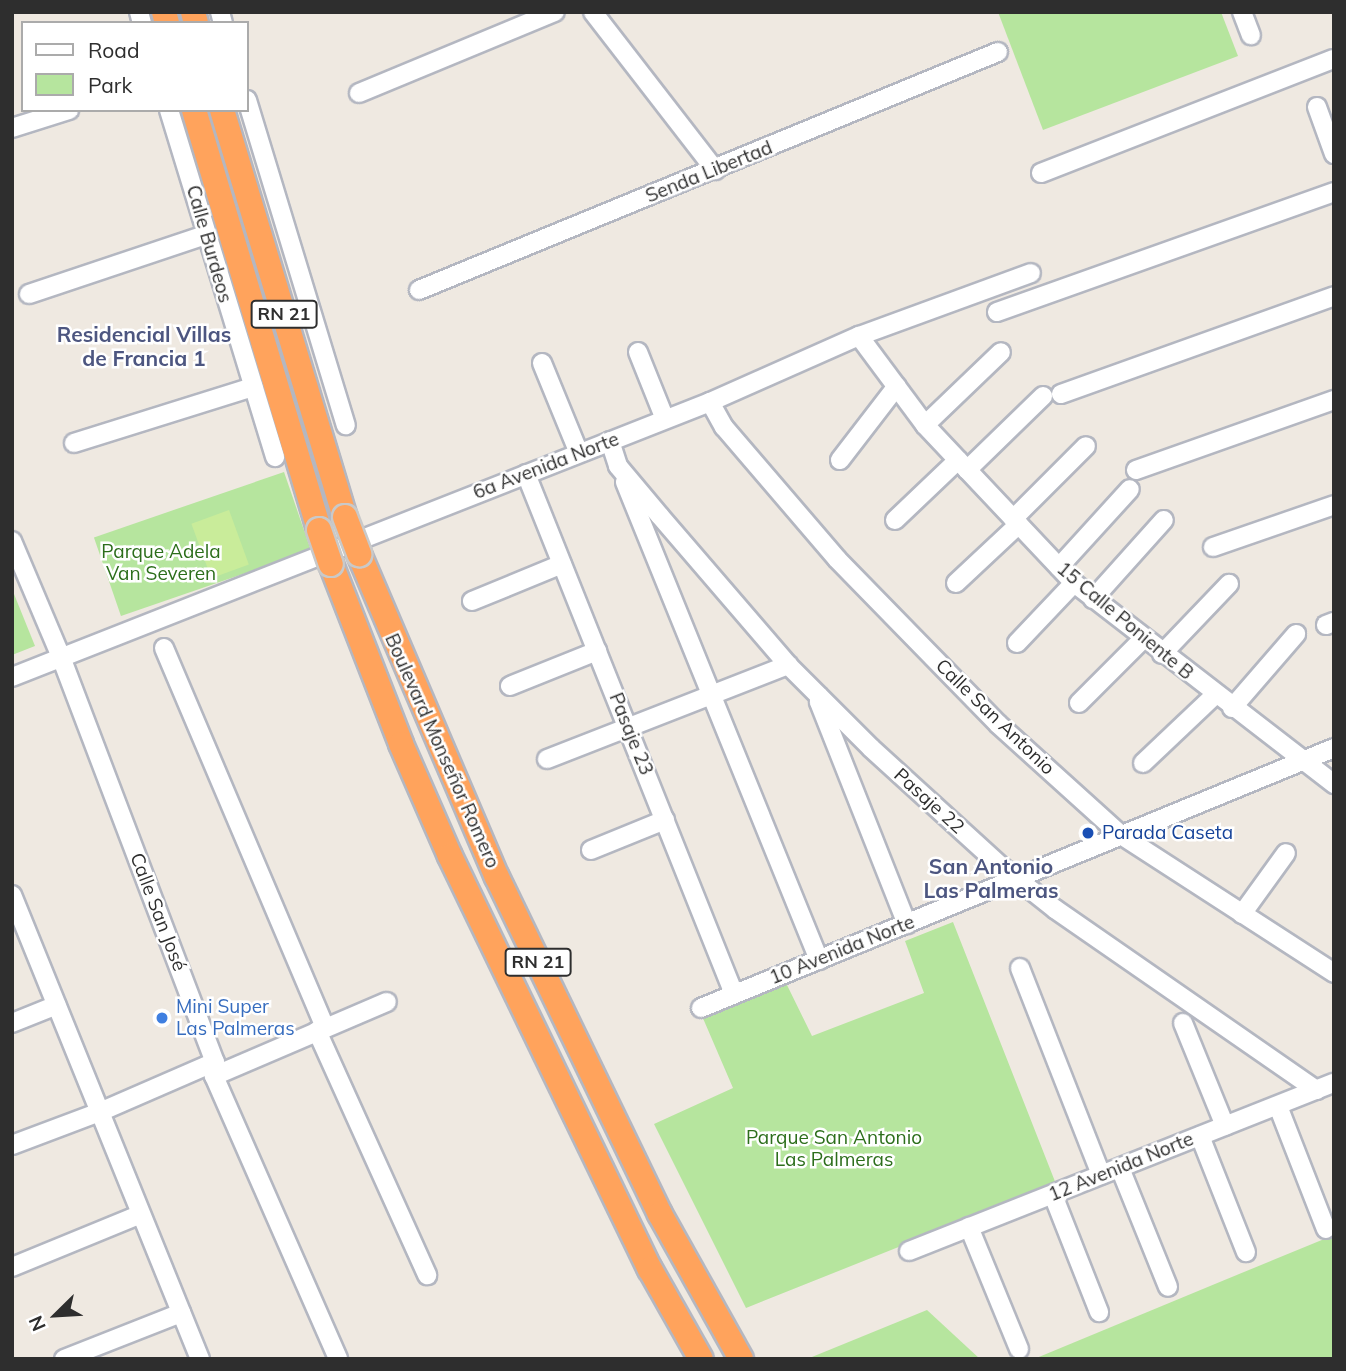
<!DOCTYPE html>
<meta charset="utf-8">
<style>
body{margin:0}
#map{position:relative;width:1346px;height:1371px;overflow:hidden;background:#efe9e1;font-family:Mulish,sans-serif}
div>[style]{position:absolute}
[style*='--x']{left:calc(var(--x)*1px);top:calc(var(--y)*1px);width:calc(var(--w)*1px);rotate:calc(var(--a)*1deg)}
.green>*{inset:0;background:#b6e59e;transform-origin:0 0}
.pitch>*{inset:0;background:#c9ec9a;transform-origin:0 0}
.roads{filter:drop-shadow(2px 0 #b4b7c1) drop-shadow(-2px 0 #b4b7c1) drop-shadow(0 2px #b4b7c1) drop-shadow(0 -2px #b4b7c1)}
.minor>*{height:18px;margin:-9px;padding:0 9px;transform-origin:9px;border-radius:9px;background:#fff}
.highway>*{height:24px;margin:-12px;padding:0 12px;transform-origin:12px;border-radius:12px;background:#ffa35c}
.bridges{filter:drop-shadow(2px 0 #c9c9c9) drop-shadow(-2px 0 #c9c9c9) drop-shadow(0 2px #c9c9c9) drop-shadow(0 -2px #c9c9c9)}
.highway-bridge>*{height:24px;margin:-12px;padding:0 12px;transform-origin:12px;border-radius:12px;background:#ffa35c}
.dots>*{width:19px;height:19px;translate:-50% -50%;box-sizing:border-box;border:4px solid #fff;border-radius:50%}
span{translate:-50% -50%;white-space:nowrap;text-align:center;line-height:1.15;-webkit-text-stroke:5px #fff;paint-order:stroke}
.shield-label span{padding:2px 5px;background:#fff;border:2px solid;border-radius:5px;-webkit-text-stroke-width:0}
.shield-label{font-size:18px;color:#2e2e2e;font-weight:700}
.street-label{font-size:19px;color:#2e2e2e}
.park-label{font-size:19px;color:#2c6e1b}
.transit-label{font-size:19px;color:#164399}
.left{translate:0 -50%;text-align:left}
.shop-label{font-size:19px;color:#366cbe}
.neighbourhood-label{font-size:21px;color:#4d5680;font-weight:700}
.frame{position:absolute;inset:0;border:14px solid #2e2e2e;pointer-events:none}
.legend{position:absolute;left:21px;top:21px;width:228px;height:91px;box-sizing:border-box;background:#fff;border:2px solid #ababab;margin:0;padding:9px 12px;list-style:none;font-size:21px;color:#2e2e2e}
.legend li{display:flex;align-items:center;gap:14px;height:35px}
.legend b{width:35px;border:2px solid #ababab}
.north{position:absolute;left:21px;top:1280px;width:70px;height:70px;-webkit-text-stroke:5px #fff;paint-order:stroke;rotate:246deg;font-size:19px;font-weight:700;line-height:28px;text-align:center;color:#2e2e2e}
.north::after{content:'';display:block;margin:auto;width:24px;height:32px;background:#2e2e2e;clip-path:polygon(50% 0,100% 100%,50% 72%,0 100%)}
</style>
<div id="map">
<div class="green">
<div style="clip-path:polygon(998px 12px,1221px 12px,1238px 56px,1043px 130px)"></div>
<div style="left:284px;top:472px;width:83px;height:201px;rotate:71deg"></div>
<div style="clip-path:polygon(12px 589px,35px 646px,12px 655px)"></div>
<div style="clip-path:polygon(953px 922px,1056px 1184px,746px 1308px,654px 1124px,733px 1088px,702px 1016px,786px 983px,812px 1036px,924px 993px,905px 941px)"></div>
<div style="clip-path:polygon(1334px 1235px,1334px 1359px,1034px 1359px,1227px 1279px)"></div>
<div style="clip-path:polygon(927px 1310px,980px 1359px,807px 1359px)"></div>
</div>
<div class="pitch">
<div style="left:229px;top:510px;width:58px;height:40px;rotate:70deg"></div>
</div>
<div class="roads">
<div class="minor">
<div style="--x:139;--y:12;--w:11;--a:75"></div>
<div style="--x:220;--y:12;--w:11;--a:75"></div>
<div style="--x:593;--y:12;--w:200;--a:52.3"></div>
<div style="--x:1242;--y:12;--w:25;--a:69"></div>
<div style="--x:359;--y:93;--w:212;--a:-22.5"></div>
<div style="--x:247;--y:100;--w:340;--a:73.1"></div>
<div style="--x:1317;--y:107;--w:50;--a:70.1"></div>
<div style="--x:169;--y:110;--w:363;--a:73"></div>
<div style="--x:12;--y:128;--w:60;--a:-17.5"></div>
<div style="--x:1041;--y:173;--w:314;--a:-21.3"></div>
<div style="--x:419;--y:290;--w:626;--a:-22.35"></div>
<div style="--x:29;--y:294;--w:186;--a:-18.5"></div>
<div style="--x:997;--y:312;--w:358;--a:-19.6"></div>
<div style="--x:859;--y:336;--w:111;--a:53.4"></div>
<div style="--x:925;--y:425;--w:217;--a:46.7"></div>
<div style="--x:1074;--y:583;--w:329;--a:37.7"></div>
<div style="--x:638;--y:352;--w:72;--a:68.1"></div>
<div style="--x:542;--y:363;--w:97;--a:67.7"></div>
<div style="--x:1061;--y:394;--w:290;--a:-19.7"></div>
<div style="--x:710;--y:402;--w:29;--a:61"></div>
<div style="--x:724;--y:427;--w:174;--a:49.4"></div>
<div style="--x:837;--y:559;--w:231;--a:45.7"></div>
<div style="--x:998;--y:724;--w:166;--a:42.1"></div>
<div style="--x:1121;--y:835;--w:254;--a:32.9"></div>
<div style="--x:925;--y:425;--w:105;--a:-43.8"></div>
<div style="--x:610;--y:441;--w:26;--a:72"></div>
<div style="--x:618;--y:466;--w:65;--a:50"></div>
<div style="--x:660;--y:516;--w:196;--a:49.3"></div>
<div style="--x:788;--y:665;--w:117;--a:45"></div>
<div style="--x:871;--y:748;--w:177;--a:42.3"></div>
<div style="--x:1002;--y:867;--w:68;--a:38.4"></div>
<div style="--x:1055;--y:909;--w:318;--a:34.7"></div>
<div style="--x:74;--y:443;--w:188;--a:-17.4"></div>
<div style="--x:840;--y:460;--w:93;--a:-52.4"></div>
<div style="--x:967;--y:470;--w:106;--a:-44.2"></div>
<div style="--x:1136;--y:470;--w:210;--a:-19.5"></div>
<div style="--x:526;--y:474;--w:560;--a:68.2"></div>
<div style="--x:625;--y:482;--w:516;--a:67.91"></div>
<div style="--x:1013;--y:519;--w:103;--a:-45"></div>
<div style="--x:895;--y:520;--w:87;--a:-43.6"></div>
<div style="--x:12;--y:541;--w:126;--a:67.1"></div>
<div style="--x:61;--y:657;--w:433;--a:69.2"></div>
<div style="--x:215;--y:1062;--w:14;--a:94"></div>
<div style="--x:214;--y:1076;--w:309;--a:66.3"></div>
<div style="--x:1213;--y:547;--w:128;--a:-19.1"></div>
<div style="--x:1059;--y:567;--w:105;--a:-47.7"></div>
<div style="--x:956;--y:583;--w:86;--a:-43.1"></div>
<div style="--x:1093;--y:599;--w:106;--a:-48.1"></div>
<div style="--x:472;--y:601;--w:97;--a:-22.3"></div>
<div style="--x:1326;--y:625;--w:9;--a:-21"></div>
<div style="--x:1017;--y:643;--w:83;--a:-46.5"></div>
<div style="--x:164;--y:648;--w:412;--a:67"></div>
<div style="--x:1162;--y:654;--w:97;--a:-46.3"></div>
<div style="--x:12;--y:677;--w:750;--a:-21.5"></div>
<div style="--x:710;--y:402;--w:163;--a:-23.9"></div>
<div style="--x:859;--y:336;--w:183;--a:-20.1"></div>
<div style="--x:510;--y:686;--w:94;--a:-21.9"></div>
<div style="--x:819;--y:696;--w:6;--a:90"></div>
<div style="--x:819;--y:702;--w:239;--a:68.4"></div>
<div style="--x:1079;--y:703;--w:91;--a:-45"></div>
<div style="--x:1232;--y:708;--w:98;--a:-49.1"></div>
<div style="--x:547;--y:759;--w:259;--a:-21.3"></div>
<div style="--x:1143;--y:763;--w:99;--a:-43.4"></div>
<div style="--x:591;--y:850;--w:80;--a:-22.1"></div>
<div style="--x:12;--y:895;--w:501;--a:67.94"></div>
<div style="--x:1242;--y:914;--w:75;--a:-54.2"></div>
<div style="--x:1020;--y:968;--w:222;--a:68.6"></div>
<div style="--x:701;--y:1008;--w:684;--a:-22.33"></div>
<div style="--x:12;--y:1023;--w:48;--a:-21.8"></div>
<div style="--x:1183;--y:1023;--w:111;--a:67.8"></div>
<div style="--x:317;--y:1031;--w:268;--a:65.7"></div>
<div style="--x:214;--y:1076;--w:188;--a:-23.2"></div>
<div style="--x:1278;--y:1106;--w:132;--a:68.7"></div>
<div style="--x:1200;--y:1136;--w:125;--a:68.4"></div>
<div style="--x:12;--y:1145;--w:94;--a:-20.6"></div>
<div style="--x:100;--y:1112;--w:125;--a:-23.5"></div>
<div style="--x:1120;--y:1168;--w:128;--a:68"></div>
<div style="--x:1053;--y:1195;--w:126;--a:68.5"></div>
<div style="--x:969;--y:1227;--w:132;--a:67.7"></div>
<div style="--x:909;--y:1251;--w:457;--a:-21.6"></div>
<div style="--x:12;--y:1267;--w:139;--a:-22.3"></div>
<div style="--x:64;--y:1359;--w:126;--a:-21.5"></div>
</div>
<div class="highway">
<div style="--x:164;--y:12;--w:11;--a:75"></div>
<div style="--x:193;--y:12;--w:11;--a:75"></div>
<div style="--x:194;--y:110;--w:438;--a:73.4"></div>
<div style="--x:222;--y:110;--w:425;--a:73.2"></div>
<div style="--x:359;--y:554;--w:351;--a:66.9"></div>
<div style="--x:497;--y:877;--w:374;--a:64.2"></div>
<div style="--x:660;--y:1214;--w:166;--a:60.8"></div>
<div style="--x:331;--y:564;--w:193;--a:68.7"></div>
<div style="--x:401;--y:744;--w:122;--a:66.4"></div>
<div style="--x:450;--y:856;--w:459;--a:64.2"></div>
<div style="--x:650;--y:1269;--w:103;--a:60.5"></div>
</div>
</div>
<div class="bridges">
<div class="highway-bridge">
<div style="--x:345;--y:517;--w:40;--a:69"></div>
<div style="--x:319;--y:530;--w:36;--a:71"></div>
</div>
</div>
<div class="dots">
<div style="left:1088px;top:833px;background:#1a4fb4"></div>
<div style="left:162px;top:1018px;background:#3f7fe0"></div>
</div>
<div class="shield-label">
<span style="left:284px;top:314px">RN 21</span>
<span style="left:538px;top:962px">RN 21</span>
</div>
<div class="street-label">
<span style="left:709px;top:172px;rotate:-22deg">Senda Libertad</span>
<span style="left:209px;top:244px;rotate:74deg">Calle Burdeos</span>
<span style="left:546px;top:466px;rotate:-21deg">6a Avenida Norte</span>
<span style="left:1125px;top:621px;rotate:40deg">15 Calle Poniente B</span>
<span style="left:995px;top:717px;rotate:44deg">Calle San Antonio</span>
<span style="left:631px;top:734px;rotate:68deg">Pasaje 23</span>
<span style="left:442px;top:751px;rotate:66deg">Boulevard Monseñor Romero</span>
<span style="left:929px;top:801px;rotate:42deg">Pasaje 22</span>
<span style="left:158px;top:912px;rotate:69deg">Calle San José</span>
<span style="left:842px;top:950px;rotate:-22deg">10 Avenida Norte</span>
<span style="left:1121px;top:1167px;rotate:-22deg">12 Avenida Norte</span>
</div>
<div class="park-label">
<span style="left:161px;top:563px">Parque Adela<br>Van Severen</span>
<span style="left:834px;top:1149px">Parque San Antonio<br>Las Palmeras</span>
</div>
<div class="transit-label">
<span class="left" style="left:1102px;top:833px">Parada Caseta</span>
</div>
<div class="shop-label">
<span class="left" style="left:176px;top:1018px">Mini Super<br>Las Palmeras</span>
</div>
<div class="neighbourhood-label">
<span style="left:144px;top:346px">Residencial Villas<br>de Francia 1</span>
<span style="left:991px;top:878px">San Antonio<br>Las Palmeras</span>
</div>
<div class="frame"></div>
<ul class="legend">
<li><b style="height:9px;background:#fff"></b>Road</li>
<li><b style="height:19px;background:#b6e59e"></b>Park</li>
</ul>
<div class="north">N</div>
</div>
